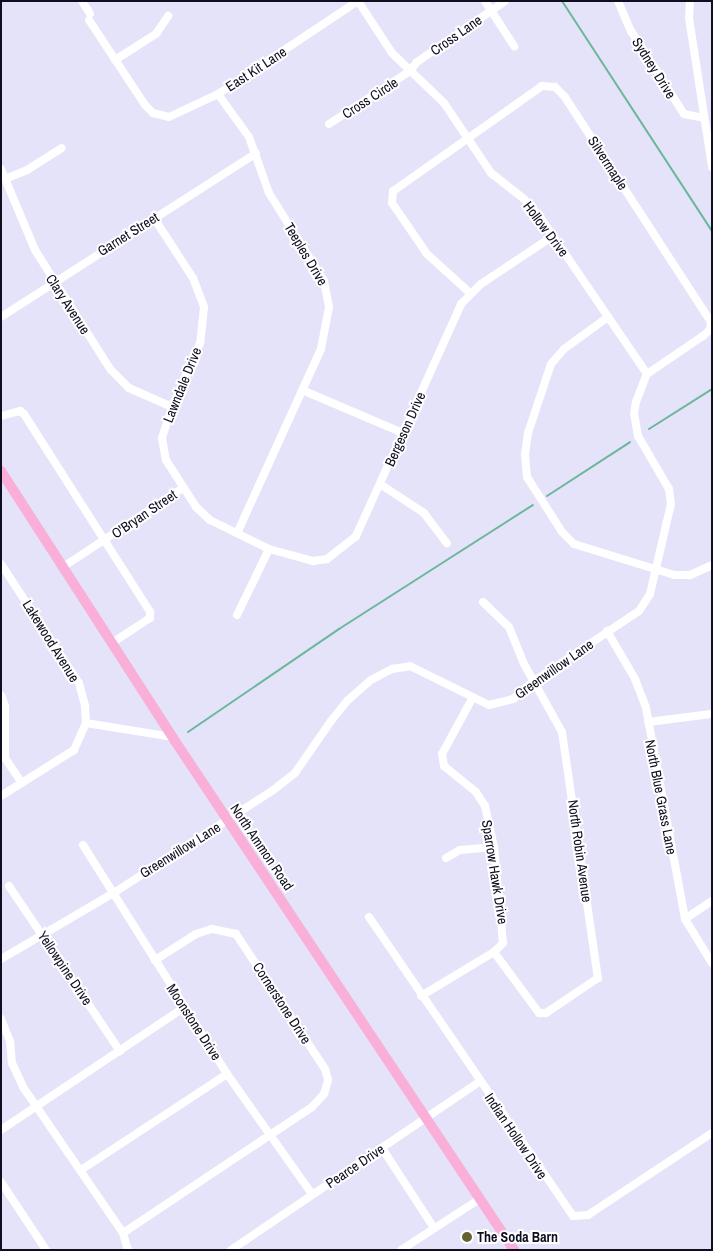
<!DOCTYPE html>
<style>
body{margin:0}
#map{position:relative;width:713px;height:1251px;overflow:hidden;background:#e4e3fa;font-family:"Archivo Narrow",sans-serif}
div>[style]{position:absolute}
[style*='--x']{left:calc(var(--x)*1px);top:calc(var(--y)*1px);width:calc(var(--w)*1px);rotate:calc(var(--a)*1deg)}
.stream>*{height:2px;margin:-1px;padding:0 1px;transform-origin:1px;border-radius:1px;background:#6cb69a}
.minor>*{height:8px;margin:-4px;padding:0 4px;transform-origin:4px;border-radius:4px;background:#fff}
.major>*{height:10px;margin:-5px;padding:0 5px;transform-origin:5px;border-radius:5px;background:#f9afd8}
.dots>*{width:14px;height:14px;translate:-50% -50%;box-sizing:border-box;border:2px solid #fff;border-radius:50%}
span{translate:-50% -50%;white-space:nowrap;text-align:center;line-height:1.15;-webkit-text-stroke:4px #fff;paint-order:stroke}
.street-label{font-size:14px;color:#0f0d20}
.poi-label{font-size:14px;color:#0f0d20;font-weight:700}
.left{translate:0 -50%;text-align:left}
.frame{position:absolute;inset:0;border:2px solid #0f0d20;pointer-events:none}
</style>
<div id="map">
<div class="stream">
<div style="--x:562;--y:1;--w:275;--a:56.9"></div>
<div style="--x:649;--y:429;--w:75;--a:-32.4"></div>
<div style="--x:547;--y:496;--w:99;--a:-33"></div>
<div style="--x:188;--y:732;--w:183;--a:-34.3"></div>
<div style="--x:339;--y:629;--w:230;--a:-32.6"></div>
</div>
<div class="minor">
<div style="--x:82;--y:1;--w:15;--a:58"></div>
<div style="--x:358;--y:1;--w:62;--a:56.8"></div>
<div style="--x:392;--y:53;--w:72;--a:43.9"></div>
<div style="--x:444;--y:103;--w:84;--a:56.1"></div>
<div style="--x:491;--y:173;--w:42;--a:38.2"></div>
<div style="--x:524;--y:199;--w:24;--a:48"></div>
<div style="--x:540;--y:217;--w:190;--a:55.7"></div>
<div style="--x:485;--y:1;--w:54;--a:57.2"></div>
<div style="--x:618;--y:1;--w:33;--a:67"></div>
<div style="--x:631;--y:31;--w:98;--a:57.4"></div>
<div style="--x:684;--y:114;--w:20;--a:11"></div>
<div style="--x:690;--y:1;--w:17;--a:93"></div>
<div style="--x:689;--y:18;--w:151;--a:81.2"></div>
<div style="--x:89;--y:20;--w:102;--a:56.6"></div>
<div style="--x:145;--y:105;--w:11;--a:45"></div>
<div style="--x:153;--y:113;--w:16;--a:14"></div>
<div style="--x:169;--y:117;--w:54;--a:-25.1"></div>
<div style="--x:218;--y:94;--w:168;--a:-33.6"></div>
<div style="--x:115;--y:60;--w:49;--a:-32.4"></div>
<div style="--x:156;--y:34;--w:22;--a:-56"></div>
<div style="--x:218;--y:94;--w:53;--a:54.2"></div>
<div style="--x:249;--y:137;--w:59;--a:70.3"></div>
<div style="--x:269;--y:193;--w:104;--a:58"></div>
<div style="--x:324;--y:281;--w:26;--a:79"></div>
<div style="--x:329;--y:307;--w:43;--a:100.8"></div>
<div style="--x:321;--y:349;--w:202;--a:114.5"></div>
<div style="--x:329;--y:124;--w:97;--a:-33.2"></div>
<div style="--x:410;--y:71;--w:11;--a:-52"></div>
<div style="--x:417;--y:62;--w:107;--a:-34.7"></div>
<div style="--x:1;--y:169;--w:88;--a:67.2"></div>
<div style="--x:35;--y:250;--w:142;--a:57.7"></div>
<div style="--x:111;--y:370;--w:25;--a:45"></div>
<div style="--x:129;--y:388;--w:47;--a:23.8"></div>
<div style="--x:5;--y:179;--w:24;--a:-22"></div>
<div style="--x:27;--y:170;--w:41;--a:-32.2"></div>
<div style="--x:154;--y:218;--w:72;--a:57"></div>
<div style="--x:193;--y:278;--w:31;--a:69"></div>
<div style="--x:204;--y:307;--w:36;--a:96"></div>
<div style="--x:200;--y:343;--w:70;--a:113.6"></div>
<div style="--x:172;--y:407;--w:33;--a:108"></div>
<div style="--x:162;--y:438;--w:22;--a:80"></div>
<div style="--x:166;--y:460;--w:56;--a:57.4"></div>
<div style="--x:196;--y:507;--w:19;--a:43"></div>
<div style="--x:210;--y:520;--w:66;--a:26.2"></div>
<div style="--x:269;--y:549;--w:46;--a:15.3"></div>
<div style="--x:313;--y:561;--w:14;--a:-8"></div>
<div style="--x:327;--y:559;--w:37;--a:-38"></div>
<div style="--x:356;--y:536;--w:255;--a:-65.6"></div>
<div style="--x:461;--y:304;--w:28;--a:-45"></div>
<div style="--x:481;--y:284;--w:87;--a:-33.7"></div>
<div style="--x:1;--y:317;--w:303;--a:-32.7"></div>
<div style="--x:608;--y:317;--w:54;--a:144"></div>
<div style="--x:564;--y:349;--w:20;--a:131"></div>
<div style="--x:551;--y:364;--w:73;--a:108.4"></div>
<div style="--x:528;--y:433;--w:21;--a:98"></div>
<div style="--x:525;--y:454;--w:23;--a:85"></div>
<div style="--x:527;--y:477;--w:65;--a:57.5"></div>
<div style="--x:562;--y:532;--w:17;--a:45"></div>
<div style="--x:574;--y:544;--w:105;--a:17.2"></div>
<div style="--x:674;--y:575;--w:16;--a:0"></div>
<div style="--x:690;--y:575;--w:24;--a:-24"></div>
<div style="--x:302;--y:390;--w:110;--a:23.1"></div>
<div style="--x:1;--y:416;--w:20;--a:-15"></div>
<div style="--x:20;--y:411;--w:5;--a:37"></div>
<div style="--x:24;--y:414;--w:235;--a:57.5"></div>
<div style="--x:150;--y:612;--w:6;--a:90"></div>
<div style="--x:150;--y:618;--w:45;--a:146.7"></div>
<div style="--x:380;--y:484;--w:53;--a:33.4"></div>
<div style="--x:424;--y:513;--w:38;--a:53"></div>
<div style="--x:1;--y:564;--w:142;--a:56.8"></div>
<div style="--x:79;--y:683;--w:24;--a:75"></div>
<div style="--x:85;--y:706;--w:17;--a:87"></div>
<div style="--x:86;--y:723;--w:30;--a:114"></div>
<div style="--x:74;--y:750;--w:86;--a:147.8"></div>
<div style="--x:63;--y:567;--w:144;--a:-33.4"></div>
<div style="--x:483;--y:602;--w:36;--a:44"></div>
<div style="--x:509;--y:627;--w:40;--a:68"></div>
<div style="--x:524;--y:664;--w:78;--a:60.8"></div>
<div style="--x:562;--y:732;--w:249;--a:81.7"></div>
<div style="--x:598;--y:978;--w:63;--a:146.1"></div>
<div style="--x:546;--y:1013;--w:7;--a:180"></div>
<div style="--x:539;--y:1013;--w:76;--a:-126.4"></div>
<div style="--x:237;--y:615;--w:73;--a:-64.1"></div>
<div style="--x:607;--y:631;--w:56;--a:59.7"></div>
<div style="--x:635;--y:679;--w:31;--a:69"></div>
<div style="--x:646;--y:708;--w:215;--a:79.5"></div>
<div style="--x:685;--y:919;--w:52;--a:58.5"></div>
<div style="--x:1;--y:695;--w:12;--a:70"></div>
<div style="--x:5;--y:706;--w:52;--a:90"></div>
<div style="--x:5;--y:758;--w:30;--a:56"></div>
<div style="--x:648;--y:722;--w:64;--a:-7.1"></div>
<div style="--x:86;--y:723;--w:87;--a:9.2"></div>
<div style="--x:83;--y:845;--w:271;--a:57.8"></div>
<div style="--x:227;--y:1074;--w:147;--a:54.7"></div>
<div style="--x:446;--y:858;--w:16;--a:-30"></div>
<div style="--x:460;--y:850;--w:34;--a:-5"></div>
<div style="--x:9;--y:886;--w:199;--a:56.1"></div>
<div style="--x:369;--y:917;--w:362;--a:55.7"></div>
<div style="--x:573;--y:1216;--w:15;--a:-4"></div>
<div style="--x:588;--y:1215;--w:149;--a:-33.5"></div>
<div style="--x:685;--y:919;--w:32;--a:-34"></div>
<div style="--x:1;--y:959;--w:129;--a:-30.4"></div>
<div style="--x:112;--y:894;--w:190;--a:-32.8"></div>
<div style="--x:272;--y:791;--w:29;--a:-38"></div>
<div style="--x:295;--y:773;--w:63;--a:-55.3"></div>
<div style="--x:331;--y:721;--w:27;--a:-51"></div>
<div style="--x:348;--y:700;--w:30;--a:-41"></div>
<div style="--x:371;--y:680;--w:24;--a:-28"></div>
<div style="--x:392;--y:669;--w:18;--a:-9"></div>
<div style="--x:410;--y:666;--w:88;--a:26.3"></div>
<div style="--x:489;--y:705;--w:25;--a:-14"></div>
<div style="--x:513;--y:699;--w:28;--a:-41"></div>
<div style="--x:534;--y:681;--w:126;--a:-33.7"></div>
<div style="--x:639;--y:611;--w:20;--a:-57"></div>
<div style="--x:650;--y:594;--w:92;--a:-76.9"></div>
<div style="--x:671;--y:504;--w:15;--a:-98"></div>
<div style="--x:669;--y:489;--w:61;--a:-120.3"></div>
<div style="--x:638;--y:436;--w:22;--a:-100"></div>
<div style="--x:634;--y:414;--w:12;--a:-81"></div>
<div style="--x:636;--y:402;--w:30;--a:-69"></div>
<div style="--x:647;--y:374;--w:68;--a:-34.2"></div>
<div style="--x:703;--y:336;--w:9;--a:-41"></div>
<div style="--x:710;--y:330;--w:8;--a:-83"></div>
<div style="--x:711;--y:322;--w:268;--a:-123"></div>
<div style="--x:565;--y:97;--w:14;--a:-135"></div>
<div style="--x:555;--y:87;--w:13;--a:-176"></div>
<div style="--x:542;--y:86;--w:182;--a:144.8"></div>
<div style="--x:393;--y:191;--w:12;--a:95"></div>
<div style="--x:392;--y:203;--w:62;--a:55.5"></div>
<div style="--x:427;--y:254;--w:58;--a:42.2"></div>
<div style="--x:421;--y:996;--w:85;--a:-31.1"></div>
<div style="--x:494;--y:952;--w:13;--a:-45"></div>
<div style="--x:503;--y:943;--w:96;--a:-95.4"></div>
<div style="--x:494;--y:847;--w:42;--a:-102.4"></div>
<div style="--x:485;--y:806;--w:17;--a:-123"></div>
<div style="--x:476;--y:792;--w:41;--a:-140.9"></div>
<div style="--x:444;--y:766;--w:12;--a:-99"></div>
<div style="--x:442;--y:754;--w:63;--a:-61.4"></div>
<div style="--x:1;--y:1019;--w:24;--a:68"></div>
<div style="--x:10;--y:1041;--w:22;--a:85"></div>
<div style="--x:12;--y:1063;--w:26;--a:65"></div>
<div style="--x:23;--y:1087;--w:177;--a:55.6"></div>
<div style="--x:123;--y:1233;--w:18;--a:74"></div>
<div style="--x:1;--y:1130;--w:221;--a:-33.8"></div>
<div style="--x:382;--y:1148;--w:95;--a:57"></div>
<div style="--x:81;--y:1170;--w:175;--a:-33.3"></div>
<div style="--x:1;--y:1182;--w:82;--a:56.5"></div>
<div style="--x:123;--y:1233;--w:227;--a:-33.7"></div>
<div style="--x:312;--y:1107;--w:18;--a:-47"></div>
<div style="--x:324;--y:1094;--w:15;--a:-74"></div>
<div style="--x:328;--y:1080;--w:11;--a:-105"></div>
<div style="--x:325;--y:1069;--w:162;--a:-123.4"></div>
<div style="--x:236;--y:934;--w:25;--a:-168"></div>
<div style="--x:212;--y:929;--w:17;--a:163"></div>
<div style="--x:196;--y:934;--w:49;--a:147.6"></div>
<div style="--x:231;--y:1250;--w:300;--a:-34.1"></div>
<div style="--x:401;--y:1250;--w:95;--a:-33"></div>
</div>
<div class="major">
<div style="--x:1;--y:471;--w:321;--a:57.2"></div>
<div style="--x:175;--y:741;--w:612;--a:56.34"></div>
</div>
<div class="dots">
<div style="left:467px;top:1237px;background:#656431"></div>
</div>
<div class="street-label">
<span style="left:456px;top:35px;rotate:-35deg">Cross Lane</span>
<span style="left:654px;top:68px;rotate:58deg">Sydney Drive</span>
<span style="left:256px;top:69px;rotate:-33deg">East Kit Lane</span>
<span style="left:370px;top:98px;rotate:-33deg">Cross Circle</span>
<span style="left:608px;top:163px;rotate:57deg">Silvermaple</span>
<span style="left:546px;top:229px;rotate:53deg">Hollow Drive</span>
<span style="left:128px;top:234px;rotate:-32deg">Garnet Street</span>
<span style="left:306px;top:254px;rotate:59deg">Teeples Drive</span>
<span style="left:68px;top:304px;rotate:57deg">Clary Avenue</span>
<span style="left:182px;top:385px;rotate:-68deg">Lawndale Drive</span>
<span style="left:405px;top:429px;rotate:-66deg">Bergeson Drive</span>
<span style="left:144px;top:514px;rotate:-34deg">O'Bryan Street</span>
<span style="left:51px;top:641px;rotate:58deg">Lakewood Avenue</span>
<span style="left:554px;top:669px;rotate:-35deg">Greenwillow Lane</span>
<span style="left:661px;top:797px;rotate:79deg">North Blue Grass Lane</span>
<span style="left:262px;top:847px;rotate:56deg">North Ammon Road</span>
<span style="left:180px;top:850px;rotate:-32deg">Greenwillow Lane</span>
<span style="left:580px;top:851px;rotate:82deg">North Robin Avenue</span>
<span style="left:495px;top:872px;rotate:81deg">Sparrow Hawk Drive</span>
<span style="left:65px;top:968px;rotate:56deg">Yellowpine Drive</span>
<span style="left:282px;top:1003px;rotate:57deg">Cornerstone Drive</span>
<span style="left:194px;top:1022px;rotate:57deg">Moonstone Drive</span>
<span style="left:516px;top:1136px;rotate:56deg">Indian Hollow Drive</span>
<span style="left:355px;top:1166px;rotate:-34deg">Pearce Drive</span>
</div>
<div class="poi-label">
<span class="left" style="left:477px;top:1237px">The Soda Barn</span>
</div>
<div class="frame"></div>
</div>
